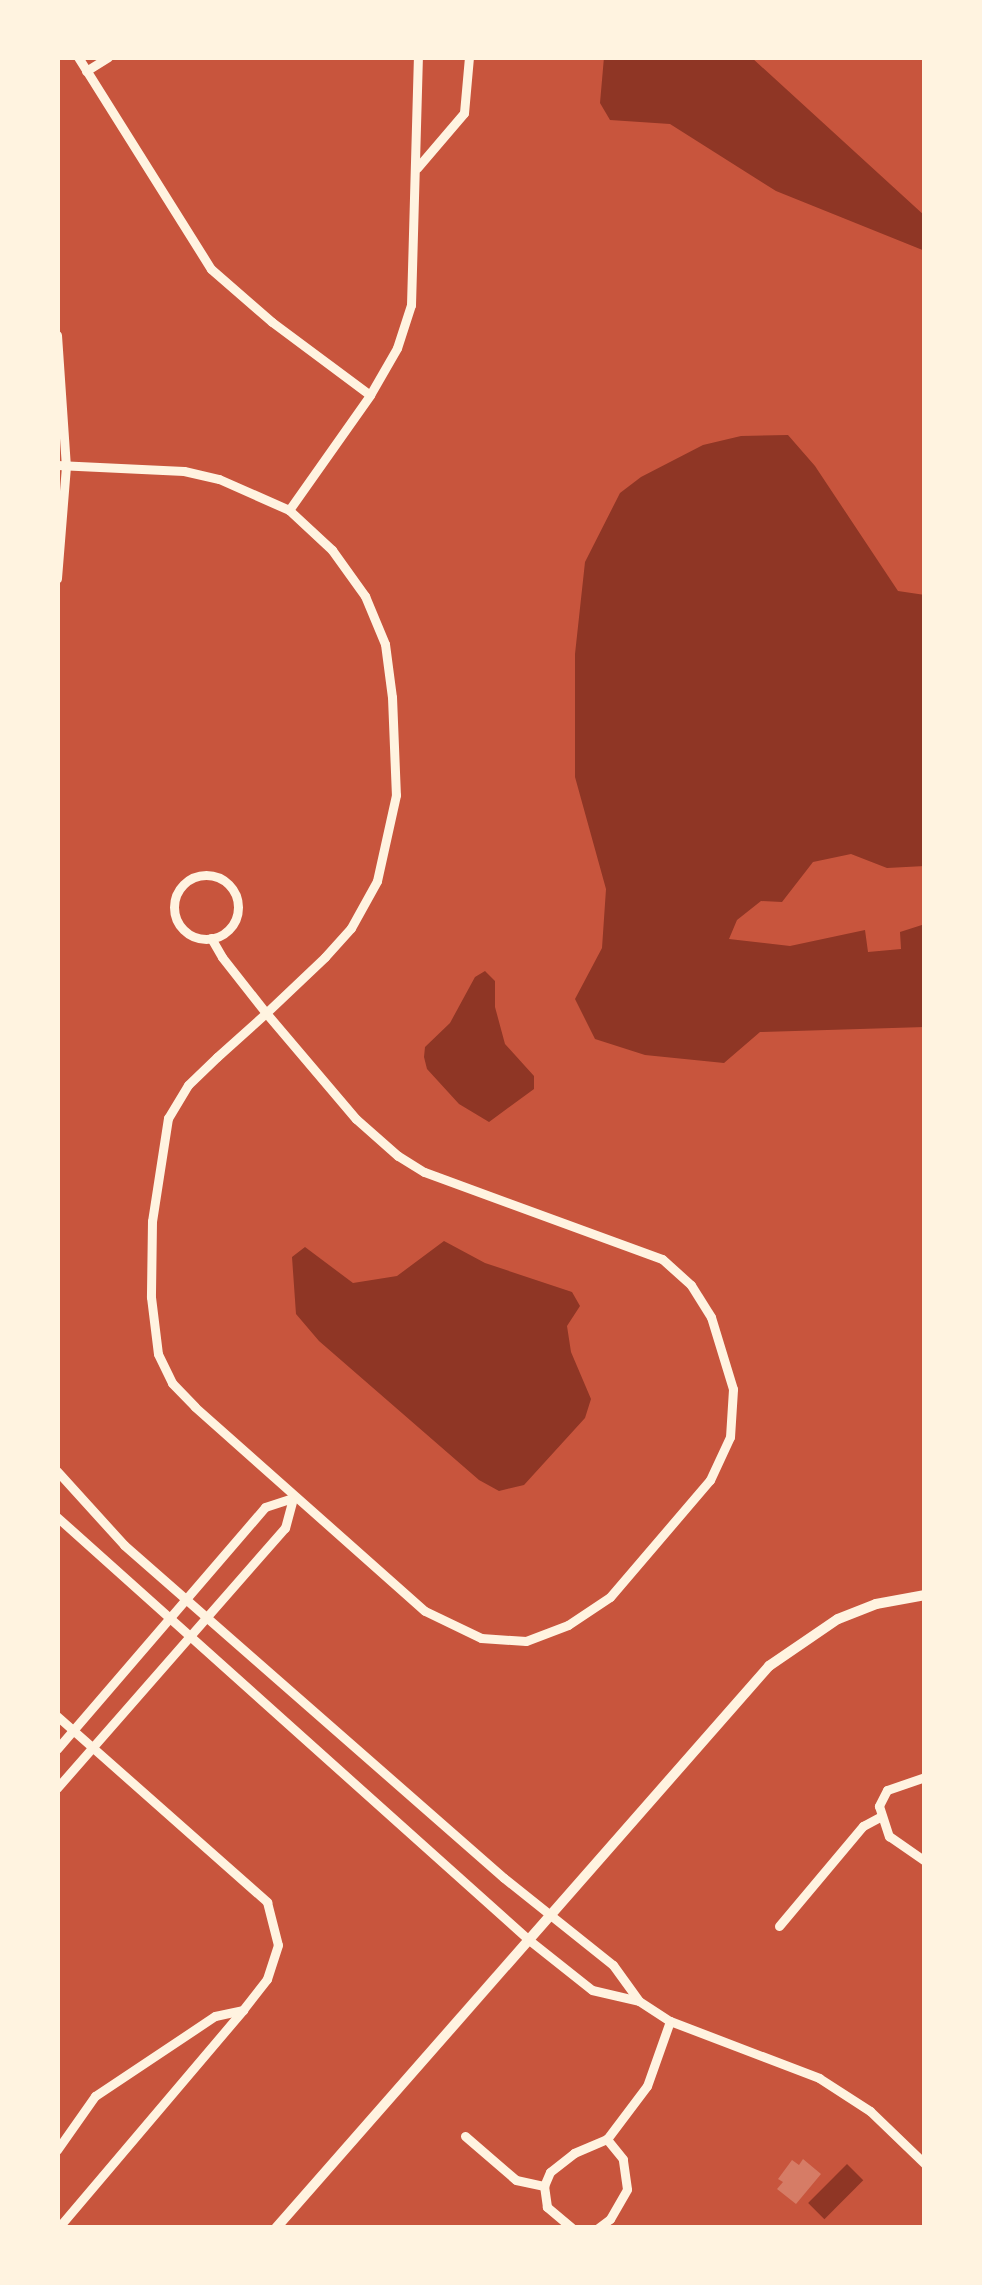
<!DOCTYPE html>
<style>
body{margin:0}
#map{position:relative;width:982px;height:2285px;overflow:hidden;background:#c8553d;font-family:Literata,serif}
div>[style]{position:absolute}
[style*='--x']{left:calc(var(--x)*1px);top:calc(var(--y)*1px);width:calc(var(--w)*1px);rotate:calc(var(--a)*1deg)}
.water>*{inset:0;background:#8f3625;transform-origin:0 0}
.building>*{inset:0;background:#d67c66}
.minor>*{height:9px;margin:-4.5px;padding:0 4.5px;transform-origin:4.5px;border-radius:4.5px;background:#fff3e0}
.minor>.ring{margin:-4.5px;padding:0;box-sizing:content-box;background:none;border:9px solid #fff3e0;border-radius:50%}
.tertiary>*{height:10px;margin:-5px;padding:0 5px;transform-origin:5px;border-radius:5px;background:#fff3e0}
span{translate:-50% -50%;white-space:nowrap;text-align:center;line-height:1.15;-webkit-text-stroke:9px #fff3e0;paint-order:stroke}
.frame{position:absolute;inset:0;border:60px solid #fff3e0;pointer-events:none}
</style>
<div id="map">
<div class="water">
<div style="clip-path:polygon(604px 57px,751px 57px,925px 216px,925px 251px,776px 191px,670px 124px,610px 120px,600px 103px)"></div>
<div style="clip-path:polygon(788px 435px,815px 466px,898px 591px,925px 595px,925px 866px,887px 868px,851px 854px,813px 862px,782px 902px,761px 901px,737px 920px,729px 939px,790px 946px,865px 930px,868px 952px,901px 949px,900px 932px,925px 924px,925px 1027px,760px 1032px,724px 1063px,645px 1055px,595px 1039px,575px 999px,602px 948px,606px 889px,575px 777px,575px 654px,585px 562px,620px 493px,641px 477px,703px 445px,741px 436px)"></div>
<div style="clip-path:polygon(485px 971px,495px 981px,495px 1007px,505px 1044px,534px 1076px,534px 1089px,489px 1122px,459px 1104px,427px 1069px,424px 1057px,425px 1047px,450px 1023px,475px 977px)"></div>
<div style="clip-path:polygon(444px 1241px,485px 1263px,572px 1292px,580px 1306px,567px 1326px,571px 1352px,591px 1399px,585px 1418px,524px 1485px,499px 1491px,479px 1480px,319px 1341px,296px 1314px,292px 1257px,305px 1247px,353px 1283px,397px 1276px)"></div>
<div style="left:847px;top:2164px;width:23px;height:55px;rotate:45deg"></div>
</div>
<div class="building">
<div style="clip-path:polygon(803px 2159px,821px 2174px,796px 2204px,777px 2189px,783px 2182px,778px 2179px,792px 2160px,799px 2165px)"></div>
</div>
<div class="minor">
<div style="--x:78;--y:57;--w:250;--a:57.9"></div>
<div style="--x:211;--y:269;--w:81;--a:41"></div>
<div style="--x:272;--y:322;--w:122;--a:36.7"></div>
<div style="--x:86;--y:71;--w:26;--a:-32"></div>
<div style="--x:417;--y:168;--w:72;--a:-49.5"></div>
<div style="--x:464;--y:113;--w:56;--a:-84.9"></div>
<div style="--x:57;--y:335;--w:131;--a:86.1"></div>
<div style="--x:66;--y:466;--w:113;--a:94.6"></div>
<div style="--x:57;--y:465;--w:127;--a:2.7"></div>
<div style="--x:184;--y:471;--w:36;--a:13"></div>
<div style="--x:219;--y:479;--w:77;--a:23.9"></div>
<div style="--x:289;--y:510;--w:59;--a:42.9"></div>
<div style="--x:332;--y:550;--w:57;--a:54.3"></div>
<div style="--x:365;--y:596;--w:52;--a:67.4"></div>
<div style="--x:385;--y:644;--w:53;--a:82.5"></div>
<div style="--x:392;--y:697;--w:98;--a:87.7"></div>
<div style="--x:396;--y:795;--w:88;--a:102.5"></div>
<div style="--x:377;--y:881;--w:54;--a:119"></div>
<div style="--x:351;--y:928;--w:39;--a:132"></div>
<div style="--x:325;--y:957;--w:81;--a:136.5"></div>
<div style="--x:266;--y:1013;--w:66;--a:138.1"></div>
<div style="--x:217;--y:1057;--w:40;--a:136"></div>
<div style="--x:188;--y:1085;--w:39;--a:121"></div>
<div style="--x:168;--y:1118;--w:104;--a:98.8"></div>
<div style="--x:152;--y:1221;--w:76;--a:90.8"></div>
<div style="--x:151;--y:1297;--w:57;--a:83"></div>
<div style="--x:158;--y:1354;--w:32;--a:64"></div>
<div style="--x:172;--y:1383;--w:33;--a:46"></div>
<div style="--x:195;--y:1407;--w:307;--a:41.6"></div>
<div style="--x:425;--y:1611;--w:62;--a:25.7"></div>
<div style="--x:481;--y:1638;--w:45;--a:3.8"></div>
<div style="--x:526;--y:1641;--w:45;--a:-20.9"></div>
<div style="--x:568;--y:1625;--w:50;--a:-33.7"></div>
<div style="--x:610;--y:1597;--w:154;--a:-49.5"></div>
<div style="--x:710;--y:1480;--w:47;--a:-65.1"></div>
<div style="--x:730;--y:1437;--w:48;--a:-86.4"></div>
<div style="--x:733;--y:1389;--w:75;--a:-107"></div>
<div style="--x:711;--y:1317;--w:38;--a:-122"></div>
<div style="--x:691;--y:1285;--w:39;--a:-138"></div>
<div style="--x:662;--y:1259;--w:253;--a:-159.9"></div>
<div style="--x:424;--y:1172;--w:31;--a:-148"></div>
<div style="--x:398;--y:1156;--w:56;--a:-138.6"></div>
<div style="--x:356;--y:1119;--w:139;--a:-130.3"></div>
<div style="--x:266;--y:1013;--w:71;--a:-128.2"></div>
<div style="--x:222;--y:957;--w:22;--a:-120"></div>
<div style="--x:289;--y:510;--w:141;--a:-54.8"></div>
<div style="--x:370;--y:395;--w:54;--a:-60.1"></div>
<div style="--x:397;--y:348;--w:45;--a:-72"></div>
<div style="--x:411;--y:305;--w:248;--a:-88.4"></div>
<div class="ring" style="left:174px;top:875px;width:55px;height:55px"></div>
<div style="--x:57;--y:1471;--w:100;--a:47.8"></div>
<div style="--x:124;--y:1545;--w:505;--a:41.23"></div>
<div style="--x:504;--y:1878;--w:139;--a:38.6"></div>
<div style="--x:613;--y:1965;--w:44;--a:54.2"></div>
<div style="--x:639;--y:2001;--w:37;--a:33"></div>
<div style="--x:670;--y:2021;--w:160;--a:20.9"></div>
<div style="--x:819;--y:2078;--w:61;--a:32.9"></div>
<div style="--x:870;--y:2111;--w:76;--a:43.9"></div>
<div style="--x:57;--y:1517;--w:634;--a:41.87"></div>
<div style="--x:529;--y:1940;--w:80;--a:38.4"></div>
<div style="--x:592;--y:1990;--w:48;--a:13.2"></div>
<div style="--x:57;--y:1716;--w:281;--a:41.5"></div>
<div style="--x:267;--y:1902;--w:44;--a:75.7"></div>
<div style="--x:278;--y:1945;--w:36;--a:108"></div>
<div style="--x:267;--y:1979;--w:39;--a:128"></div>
<div style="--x:243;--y:2010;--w:286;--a:130.3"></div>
<div style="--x:57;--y:1749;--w:319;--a:-49.3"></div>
<div style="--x:265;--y:1507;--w:29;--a:-18"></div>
<div style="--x:925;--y:1777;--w:40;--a:161.1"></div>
<div style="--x:887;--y:1790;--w:18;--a:117"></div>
<div style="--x:879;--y:1806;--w:32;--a:72"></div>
<div style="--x:889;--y:1836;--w:44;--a:34.8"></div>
<div style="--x:57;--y:1788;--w:346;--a:-48.8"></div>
<div style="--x:285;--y:1528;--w:31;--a:-75"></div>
<div style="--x:779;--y:1926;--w:131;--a:-50"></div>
<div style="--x:863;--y:1826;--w:19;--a:-28"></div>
<div style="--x:465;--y:2136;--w:67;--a:40.8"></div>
<div style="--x:516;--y:2180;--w:29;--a:12"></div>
<div style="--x:57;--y:2150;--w:66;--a:-54.9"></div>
<div style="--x:95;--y:2096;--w:144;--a:-33.7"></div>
<div style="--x:215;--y:2016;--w:29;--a:-12"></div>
<div style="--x:572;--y:2228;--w:33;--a:-140"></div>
<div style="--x:547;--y:2207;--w:21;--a:-98"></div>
<div style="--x:544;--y:2186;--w:15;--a:-67"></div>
<div style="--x:550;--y:2172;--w:31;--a:-38"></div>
<div style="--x:574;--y:2153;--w:36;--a:-23"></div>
<div style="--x:607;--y:2139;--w:66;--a:-53"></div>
<div style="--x:647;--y:2086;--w:69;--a:-70.5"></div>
<div style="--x:598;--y:2228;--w:15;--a:-37"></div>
<div style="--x:610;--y:2219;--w:34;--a:-60"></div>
<div style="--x:627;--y:2189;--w:30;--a:-98"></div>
<div style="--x:623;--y:2159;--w:26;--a:-129"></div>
</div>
<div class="tertiary">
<div style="--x:276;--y:2228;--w:748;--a:-48.74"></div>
<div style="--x:769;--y:1666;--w:83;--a:-34.3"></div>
<div style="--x:838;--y:1619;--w:41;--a:-21.5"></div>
<div style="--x:876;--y:1604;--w:50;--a:-10.4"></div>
</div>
<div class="frame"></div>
</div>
